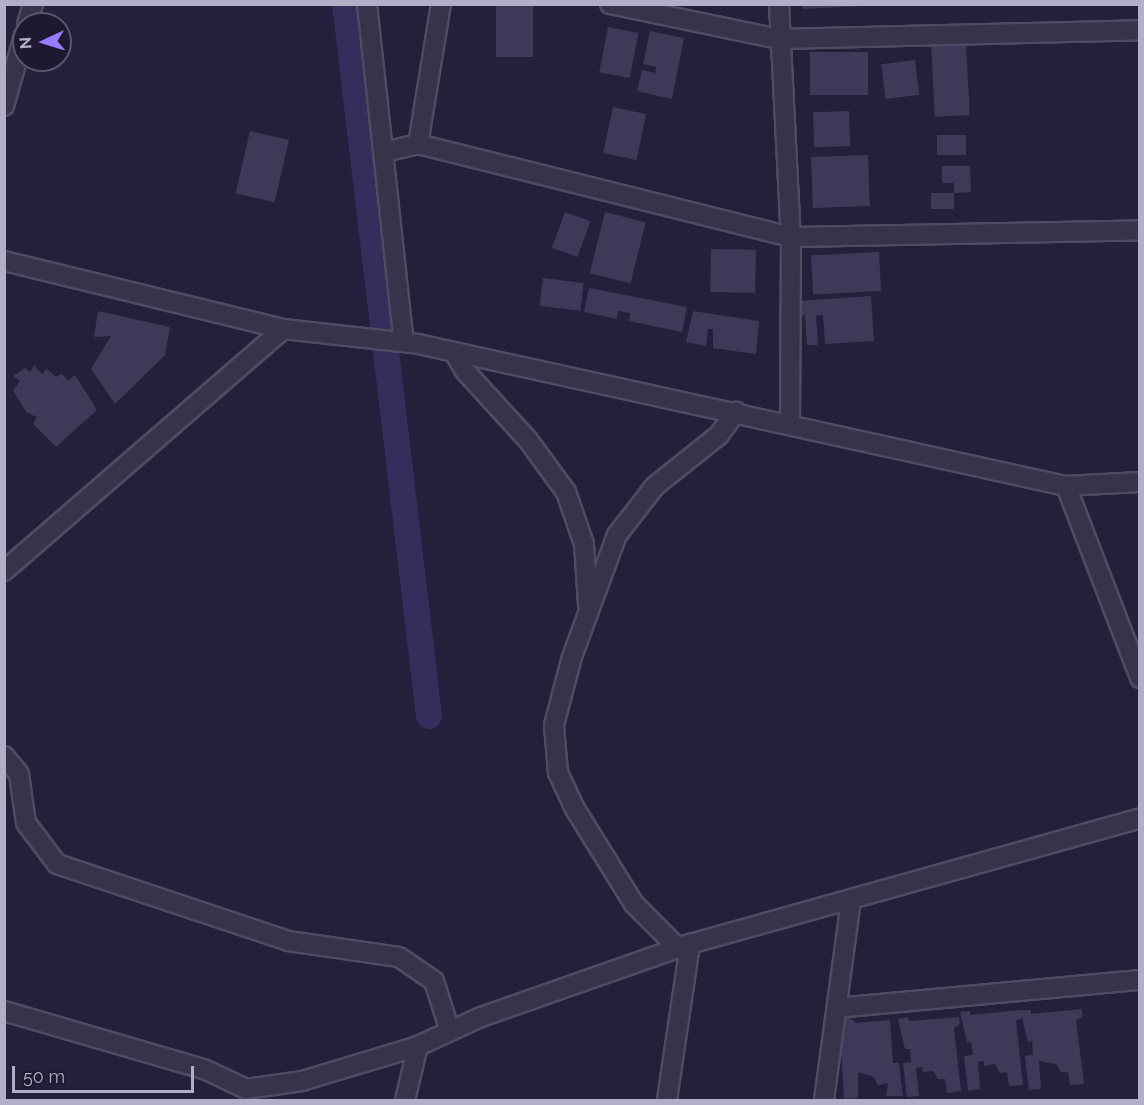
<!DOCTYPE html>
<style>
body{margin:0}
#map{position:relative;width:1144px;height:1105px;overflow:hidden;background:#241f3b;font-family:Raleway,sans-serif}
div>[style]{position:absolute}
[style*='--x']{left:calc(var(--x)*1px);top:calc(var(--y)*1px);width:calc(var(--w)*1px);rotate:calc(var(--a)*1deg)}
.canal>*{height:26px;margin:-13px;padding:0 13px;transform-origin:13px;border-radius:13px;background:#362d5c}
.building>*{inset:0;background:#3f3959;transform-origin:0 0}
.roads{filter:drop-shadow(2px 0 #504b62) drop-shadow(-2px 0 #504b62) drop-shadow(0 2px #504b62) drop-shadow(0 -2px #504b62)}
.minor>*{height:18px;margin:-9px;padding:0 9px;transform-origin:9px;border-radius:9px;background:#38334b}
span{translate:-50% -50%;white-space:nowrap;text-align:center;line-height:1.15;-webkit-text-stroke:5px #1d192f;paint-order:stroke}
.frame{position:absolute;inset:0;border:6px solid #b3aec7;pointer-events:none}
.north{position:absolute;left:12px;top:12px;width:60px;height:60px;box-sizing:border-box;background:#1d192f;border:2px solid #59556c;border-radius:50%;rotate:266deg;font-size:16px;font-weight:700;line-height:24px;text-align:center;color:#b3aec7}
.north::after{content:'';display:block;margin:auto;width:21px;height:27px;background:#987bff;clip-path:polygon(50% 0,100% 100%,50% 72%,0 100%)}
.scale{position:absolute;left:12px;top:1066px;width:182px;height:27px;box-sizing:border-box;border:3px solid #b3aec7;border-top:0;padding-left:8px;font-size:18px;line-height:21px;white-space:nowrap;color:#b3aec7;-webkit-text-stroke:4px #1d192f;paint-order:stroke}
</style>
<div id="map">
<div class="canal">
<div style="--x:345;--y:4;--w:717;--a:83.27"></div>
</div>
<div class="building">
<div style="left:496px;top:4px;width:37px;height:53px"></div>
<div style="clip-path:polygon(803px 4px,861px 4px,861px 6px,803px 9px)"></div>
<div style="left:608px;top:27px;width:31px;height:46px;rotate:11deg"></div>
<div style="clip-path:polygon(650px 31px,684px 38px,672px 99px,637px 91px,642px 70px,655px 73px,656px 67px,643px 64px)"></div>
<div style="left:966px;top:43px;width:72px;height:35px;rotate:87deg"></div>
<div style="left:868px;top:52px;width:43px;height:58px;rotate:90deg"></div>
<div style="left:915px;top:60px;width:35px;height:34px;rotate:83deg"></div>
<div style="left:613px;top:107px;width:34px;height:47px;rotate:12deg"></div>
<div style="left:849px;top:111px;width:35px;height:36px;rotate:88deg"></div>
<div style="left:250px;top:131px;width:40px;height:64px;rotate:13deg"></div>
<div style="left:937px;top:135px;width:29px;height:20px"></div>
<div style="left:868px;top:155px;width:51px;height:57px;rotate:88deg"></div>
<div style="clip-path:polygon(942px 166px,970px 166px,971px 192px,954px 193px,954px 183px,942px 183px)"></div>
<div style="left:931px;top:193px;width:23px;height:16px"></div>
<div style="left:565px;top:212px;width:27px;height:38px;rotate:20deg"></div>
<div style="left:605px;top:212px;width:42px;height:63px;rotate:14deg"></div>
<div style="left:711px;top:249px;width:45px;height:43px;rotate:1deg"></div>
<div style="left:879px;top:252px;width:39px;height:68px;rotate:87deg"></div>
<div style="left:543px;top:278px;width:41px;height:28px;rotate:7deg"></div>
<div style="clip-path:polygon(589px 288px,687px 307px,682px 332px,629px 321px,630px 313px,618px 311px,617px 319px,584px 312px)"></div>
<div style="clip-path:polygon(871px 296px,874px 341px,825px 344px,823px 315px,816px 316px,818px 345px,807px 345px,805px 315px,800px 316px,799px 301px)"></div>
<div style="clip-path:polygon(98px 311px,170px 327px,165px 355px,115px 404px,91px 369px,111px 336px,94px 337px)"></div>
<div style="clip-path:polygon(693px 311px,759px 321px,756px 354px,713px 348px,713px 329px,708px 329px,706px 346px,686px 342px)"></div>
<div style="clip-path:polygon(34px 365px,42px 374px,47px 369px,56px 377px,62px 374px,68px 381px,75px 375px,97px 410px,56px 447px,33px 424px,37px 417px,27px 413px,13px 391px,20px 381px,13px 376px,25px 368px,30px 372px)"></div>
<div style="clip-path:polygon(1082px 1009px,1082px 1017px,1076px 1020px,1084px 1084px,1070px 1085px,1068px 1072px,1061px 1072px,1056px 1064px,1039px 1061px,1041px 1089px,1029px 1090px,1025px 1056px,1033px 1055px,1032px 1041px,1028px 1042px,1022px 1018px,1016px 1021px,1023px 1085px,1009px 1086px,1007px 1072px,1000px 1073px,995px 1064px,984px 1066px,984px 1061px,978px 1062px,980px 1089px,968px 1091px,964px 1056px,973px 1055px,971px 1042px,967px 1043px,960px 1012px,970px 1011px,970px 1015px,1021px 1010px,1031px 1010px,1031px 1014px)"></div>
<div style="clip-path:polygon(849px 1017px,856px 1023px,890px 1020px,893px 1063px,899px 1063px,903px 1096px,886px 1096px,888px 1083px,878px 1085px,874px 1077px,858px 1072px,858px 1098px,844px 1099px,839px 1019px)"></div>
<div style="clip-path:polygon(908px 1017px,909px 1021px,959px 1017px,960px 1024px,954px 1028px,961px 1091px,947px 1093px,945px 1079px,938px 1079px,933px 1071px,923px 1072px,922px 1067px,916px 1068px,919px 1096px,907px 1097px,903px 1063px,911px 1062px,910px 1049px,905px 1049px,898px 1019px)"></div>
</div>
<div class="roads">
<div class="minor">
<div style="--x:367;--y:4;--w:340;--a:83.8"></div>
<div style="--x:441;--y:4;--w:142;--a:99.3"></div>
<div style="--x:418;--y:144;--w:384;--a:14"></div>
<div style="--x:791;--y:237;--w:349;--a:-1.1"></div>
<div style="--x:610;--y:4;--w:173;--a:11.7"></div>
<div style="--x:779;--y:39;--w:361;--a:-1.4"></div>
<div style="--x:779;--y:4;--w:233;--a:87.1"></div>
<div style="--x:791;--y:237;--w:186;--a:90.3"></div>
<div style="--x:27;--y:24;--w:21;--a:-73"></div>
<div style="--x:4;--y:106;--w:73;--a:-74.1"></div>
<div style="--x:384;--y:152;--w:35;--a:-13"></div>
<div style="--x:4;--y:261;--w:287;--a:13.7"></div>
<div style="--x:283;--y:329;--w:136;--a:6.3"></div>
<div style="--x:418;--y:344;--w:663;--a:12.36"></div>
<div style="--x:1066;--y:486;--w:74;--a:-3.1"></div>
<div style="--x:454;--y:352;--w:22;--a:60"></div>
<div style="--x:465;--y:371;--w:93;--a:47.6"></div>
<div style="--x:528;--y:440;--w:64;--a:53.8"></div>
<div style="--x:566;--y:492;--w:55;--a:70.9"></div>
<div style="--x:584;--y:544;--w:60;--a:86.2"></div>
<div style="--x:1066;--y:486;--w:206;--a:68.9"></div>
<div style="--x:4;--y:571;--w:369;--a:-40.9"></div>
<div style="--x:4;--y:756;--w:23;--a:50"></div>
<div style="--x:19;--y:774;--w:49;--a:81.9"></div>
<div style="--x:26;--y:823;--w:51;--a:52.9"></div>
<div style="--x:57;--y:864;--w:243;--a:18.4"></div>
<div style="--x:288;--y:941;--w:112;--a:8.2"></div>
<div style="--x:399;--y:957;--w:42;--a:34.4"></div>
<div style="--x:434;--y:981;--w:52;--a:72.3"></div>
<div style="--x:678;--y:948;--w:62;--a:-135"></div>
<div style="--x:634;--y:904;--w:112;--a:-121.8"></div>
<div style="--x:575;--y:809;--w:40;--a:-115"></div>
<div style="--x:558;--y:773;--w:48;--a:-94.8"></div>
<div style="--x:554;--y:725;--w:70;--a:-75.2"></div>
<div style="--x:572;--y:657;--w:130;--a:-69.8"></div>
<div style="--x:617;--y:535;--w:62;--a:-52.2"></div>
<div style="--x:655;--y:486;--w:82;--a:-38.6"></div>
<div style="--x:719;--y:435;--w:29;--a:-54"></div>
<div style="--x:837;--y:1008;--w:304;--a:-5.3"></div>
<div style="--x:4;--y:1011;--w:208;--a:16.2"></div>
<div style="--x:204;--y:1069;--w:47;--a:25.5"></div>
<div style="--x:246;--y:1089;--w:57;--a:-8.1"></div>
<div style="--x:302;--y:1081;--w:121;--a:-16.8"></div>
<div style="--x:418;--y:1046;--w:69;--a:-24.7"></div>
<div style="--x:481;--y:1017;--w:221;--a:-19.3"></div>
<div style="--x:690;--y:944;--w:467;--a:-15.6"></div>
<div style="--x:405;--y:1100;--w:56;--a:-76.5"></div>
<div style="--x:667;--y:1100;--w:158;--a:-81.6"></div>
<div style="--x:824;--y:1100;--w:201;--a:-82.3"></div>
</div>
</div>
<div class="frame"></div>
<div class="north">N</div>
<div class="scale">50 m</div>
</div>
